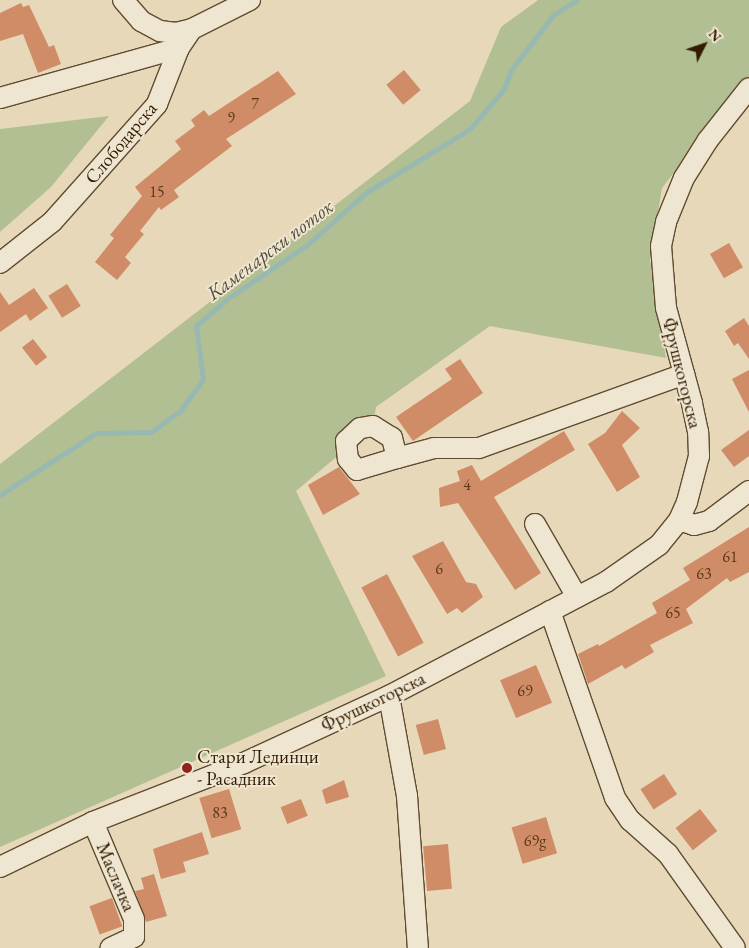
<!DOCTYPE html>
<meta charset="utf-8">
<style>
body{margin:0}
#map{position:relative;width:749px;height:948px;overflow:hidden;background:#e7d8b9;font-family:"EB Garamond",serif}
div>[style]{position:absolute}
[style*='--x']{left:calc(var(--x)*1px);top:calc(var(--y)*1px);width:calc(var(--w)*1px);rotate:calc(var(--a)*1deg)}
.green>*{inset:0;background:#b2bf92}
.stream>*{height:5px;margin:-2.5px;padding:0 2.5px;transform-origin:2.5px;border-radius:2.5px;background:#97b9b2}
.building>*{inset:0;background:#cf8c67;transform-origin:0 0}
.roads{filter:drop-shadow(1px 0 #604c30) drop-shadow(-1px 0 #604c30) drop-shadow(0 1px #604c30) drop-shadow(0 -1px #604c30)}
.minor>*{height:20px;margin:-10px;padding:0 10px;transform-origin:10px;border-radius:10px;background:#efe6d2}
.dots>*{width:14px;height:14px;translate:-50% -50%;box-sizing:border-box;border:2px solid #efe6d2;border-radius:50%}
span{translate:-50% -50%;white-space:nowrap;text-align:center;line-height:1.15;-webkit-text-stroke:4px #efe6d2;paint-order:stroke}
.number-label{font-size:16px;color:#5a391b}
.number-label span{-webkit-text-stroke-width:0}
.street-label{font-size:19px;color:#331d02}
.poi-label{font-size:19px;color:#331d02}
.left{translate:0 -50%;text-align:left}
.water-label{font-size:20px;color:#514c37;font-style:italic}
.north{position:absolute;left:679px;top:20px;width:50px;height:50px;-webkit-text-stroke:4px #efe6d2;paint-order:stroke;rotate:49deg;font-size:14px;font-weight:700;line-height:20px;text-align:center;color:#331d02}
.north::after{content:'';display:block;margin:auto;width:18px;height:22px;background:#331d02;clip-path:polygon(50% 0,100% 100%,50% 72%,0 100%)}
</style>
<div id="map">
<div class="green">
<div style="clip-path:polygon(538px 0,749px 0,749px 76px,662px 188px,650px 260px,666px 358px,490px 326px,376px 407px,373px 426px,296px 491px,386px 676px,0 847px,0 464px,470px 101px,501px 27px)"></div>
<div style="clip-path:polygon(109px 116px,51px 187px,0 232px,0 129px)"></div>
</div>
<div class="stream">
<div style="--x:0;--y:495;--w:114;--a:-32.9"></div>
<div style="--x:96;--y:433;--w:55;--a:-1"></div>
<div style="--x:151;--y:432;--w:36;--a:-36"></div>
<div style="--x:180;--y:411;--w:39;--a:-54"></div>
<div style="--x:203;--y:379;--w:53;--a:-97.5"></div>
<div style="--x:196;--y:326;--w:41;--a:-41.1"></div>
<div style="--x:227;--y:299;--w:97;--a:-34"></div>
<div style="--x:307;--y:245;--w:80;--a:-41.5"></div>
<div style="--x:367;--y:192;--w:121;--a:-31.5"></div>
<div style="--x:470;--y:129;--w:52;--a:-49.6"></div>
<div style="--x:504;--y:89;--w:20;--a:-70"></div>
<div style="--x:511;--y:70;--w:69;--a:-52.6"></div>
<div style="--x:553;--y:15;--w:28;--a:-32"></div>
</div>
<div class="building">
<div style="clip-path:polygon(21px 3px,23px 7px,29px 5px,49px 47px,54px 45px,61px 64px,38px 73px,23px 34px,0 41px,0 13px)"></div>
<div style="left:404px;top:70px;width:26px;height:23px;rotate:50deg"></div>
<div style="clip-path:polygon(278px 71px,296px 94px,226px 139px,232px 146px,174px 190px,179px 197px,161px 210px,159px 207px,140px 231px,144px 234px,125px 257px,131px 263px,117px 280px,95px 262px,114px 238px,110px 235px,142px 196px,135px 187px,181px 149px,175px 141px,195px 126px,191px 120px,204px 110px,209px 116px)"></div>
<div style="left:729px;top:243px;width:28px;height:22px;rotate:60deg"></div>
<div style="left:67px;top:284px;width:26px;height:22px;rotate:58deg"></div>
<div style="clip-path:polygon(34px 288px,48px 308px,30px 321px,26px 314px,0 332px,0 292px,9px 305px)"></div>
<div style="clip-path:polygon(744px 318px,749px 326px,749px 359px,738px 343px,734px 346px,725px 331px)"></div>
<div style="left:33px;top:339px;width:23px;height:14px;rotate:52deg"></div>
<div style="clip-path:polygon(460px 359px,483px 393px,413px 441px,396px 417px,452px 379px,445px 369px)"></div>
<div style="clip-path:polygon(749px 370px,749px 412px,732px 379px)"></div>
<div style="clip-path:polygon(622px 411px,640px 428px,622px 445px,640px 477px,617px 492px,588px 444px,605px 433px)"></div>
<div style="clip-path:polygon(749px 430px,749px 456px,734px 467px,721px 450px)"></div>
<div style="clip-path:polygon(564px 431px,575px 450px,494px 497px,541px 573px,515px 590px,458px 503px,440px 507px,439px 488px,460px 481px,457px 471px,472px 465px,481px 481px)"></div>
<div style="clip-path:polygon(339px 467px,360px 494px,323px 515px,308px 485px)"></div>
<div style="clip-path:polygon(749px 527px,749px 572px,730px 582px,727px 578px,686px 609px,693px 623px,650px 645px,654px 652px,625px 669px,622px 665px,588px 684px,578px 654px,598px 644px,599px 646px,657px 613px,652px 603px,690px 580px,683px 568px)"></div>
<div style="clip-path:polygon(443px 541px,466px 582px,476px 584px,483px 597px,462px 613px,457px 608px,447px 614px,412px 556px)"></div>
<div style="left:387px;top:574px;width:78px;height:29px;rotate:62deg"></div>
<div style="left:536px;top:665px;width:41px;height:39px;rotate:67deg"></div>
<div style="left:438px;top:719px;width:31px;height:23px;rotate:75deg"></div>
<div style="left:664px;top:774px;width:24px;height:28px;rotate:57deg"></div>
<div style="clip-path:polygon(344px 780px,349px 797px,326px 804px,322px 790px)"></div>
<div style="left:229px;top:789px;width:42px;height:31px;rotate:73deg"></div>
<div style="left:301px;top:799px;width:18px;height:22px;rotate:68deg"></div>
<div style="left:700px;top:809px;width:28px;height:31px;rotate:52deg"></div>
<div style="left:546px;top:817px;width:38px;height:36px;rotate:73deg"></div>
<div style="clip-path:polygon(202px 832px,209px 854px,183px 862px,186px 872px,161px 879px,153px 849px)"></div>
<div style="left:448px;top:844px;width:45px;height:25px;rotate:85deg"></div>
<div style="clip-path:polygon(154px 874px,167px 916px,146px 922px,135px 891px,144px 889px,141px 878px)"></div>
<div style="left:112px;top:898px;width:30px;height:24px;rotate:70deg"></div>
</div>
<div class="roads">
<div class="minor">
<div style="--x:123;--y:0;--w:28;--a:49"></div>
<div style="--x:141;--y:21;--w:21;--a:28"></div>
<div style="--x:160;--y:31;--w:16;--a:7"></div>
<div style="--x:176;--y:33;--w:16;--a:-14"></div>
<div style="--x:0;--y:98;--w:186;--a:-15.6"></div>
<div style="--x:0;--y:263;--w:66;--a:-38.3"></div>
<div style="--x:52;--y:222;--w:158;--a:-48.3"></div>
<div style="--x:157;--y:104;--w:60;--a:-68.6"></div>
<div style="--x:179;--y:48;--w:23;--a:-56"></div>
<div style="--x:192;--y:29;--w:65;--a:-26.6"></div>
<div style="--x:397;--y:458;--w:21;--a:-104"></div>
<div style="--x:392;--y:438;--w:22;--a:-148"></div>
<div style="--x:373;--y:426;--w:13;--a:171"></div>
<div style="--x:360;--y:428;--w:19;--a:137"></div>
<div style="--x:346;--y:441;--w:18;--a:84"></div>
<div style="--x:348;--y:459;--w:14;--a:51"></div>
<div style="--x:357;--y:470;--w:42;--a:-16.7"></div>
<div style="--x:397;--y:458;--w:38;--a:-15"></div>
<div style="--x:434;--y:448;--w:45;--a:0"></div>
<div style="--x:479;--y:448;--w:218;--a:-19.8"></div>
<div style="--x:679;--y:520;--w:16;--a:18"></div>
<div style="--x:694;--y:525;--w:16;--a:-15"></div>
<div style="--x:709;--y:521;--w:50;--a:-36.9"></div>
<div style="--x:535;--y:524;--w:84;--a:60.1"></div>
<div style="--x:550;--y:611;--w:198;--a:70.8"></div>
<div style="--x:615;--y:798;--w:27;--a:56"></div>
<div style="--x:630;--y:820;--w:51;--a:41.8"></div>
<div style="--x:668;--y:854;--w:115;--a:54.5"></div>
<div style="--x:389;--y:696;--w:102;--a:79.8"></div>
<div style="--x:407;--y:796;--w:152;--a:85.9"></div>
<div style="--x:93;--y:822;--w:105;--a:67.1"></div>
<div style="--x:134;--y:919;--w:18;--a:90"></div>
<div style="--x:134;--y:937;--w:26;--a:155"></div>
<div style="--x:0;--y:867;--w:103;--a:-25.8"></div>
<div style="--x:93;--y:822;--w:162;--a:-21.3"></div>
<div style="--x:244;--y:763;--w:160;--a:-24.8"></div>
<div style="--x:389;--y:696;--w:245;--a:-27.7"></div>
<div style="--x:606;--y:582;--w:65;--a:-34.9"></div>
<div style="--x:659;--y:545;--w:32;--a:-51"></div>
<div style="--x:679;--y:520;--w:20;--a:-66"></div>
<div style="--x:687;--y:502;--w:48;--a:-75.4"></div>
<div style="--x:699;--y:456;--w:24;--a:-92"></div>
<div style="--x:698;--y:432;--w:30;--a:-102"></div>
<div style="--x:692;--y:403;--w:98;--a:-105.3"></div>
<div style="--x:666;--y:308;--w:62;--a:-94.6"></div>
<div style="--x:661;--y:246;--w:25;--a:-78"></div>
<div style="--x:666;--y:222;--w:48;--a:-67.8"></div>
<div style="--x:684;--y:178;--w:45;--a:-57.7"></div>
<div style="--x:708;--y:140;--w:66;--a:-51.7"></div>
</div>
</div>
<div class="dots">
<div style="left:187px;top:768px;background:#8f2418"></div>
</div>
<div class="number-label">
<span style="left:255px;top:104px">7</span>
<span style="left:231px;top:118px">9</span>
<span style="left:157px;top:192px">15</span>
<span style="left:467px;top:485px">4</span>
<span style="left:730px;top:557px">61</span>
<span style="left:439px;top:569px">6</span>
<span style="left:704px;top:574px">63</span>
<span style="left:673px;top:613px">65</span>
<span style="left:525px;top:691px">69</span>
<span style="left:220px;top:813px">83</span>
<span style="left:535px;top:841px">69g</span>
</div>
<div class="street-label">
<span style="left:121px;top:143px;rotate:-50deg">Слободарска</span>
<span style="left:682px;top:373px;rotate:76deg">Фрушкогорска</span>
<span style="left:373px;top:702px;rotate:-26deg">Фрушкогорска</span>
<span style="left:116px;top:877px;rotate:67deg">Маслачка</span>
</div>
<div class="poi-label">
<span class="left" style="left:197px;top:768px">Стари Лединци<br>- Расадник</span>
</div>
<div class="water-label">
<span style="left:270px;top:250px;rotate:-37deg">Каменарски поток</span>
</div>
<div class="north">N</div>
</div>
